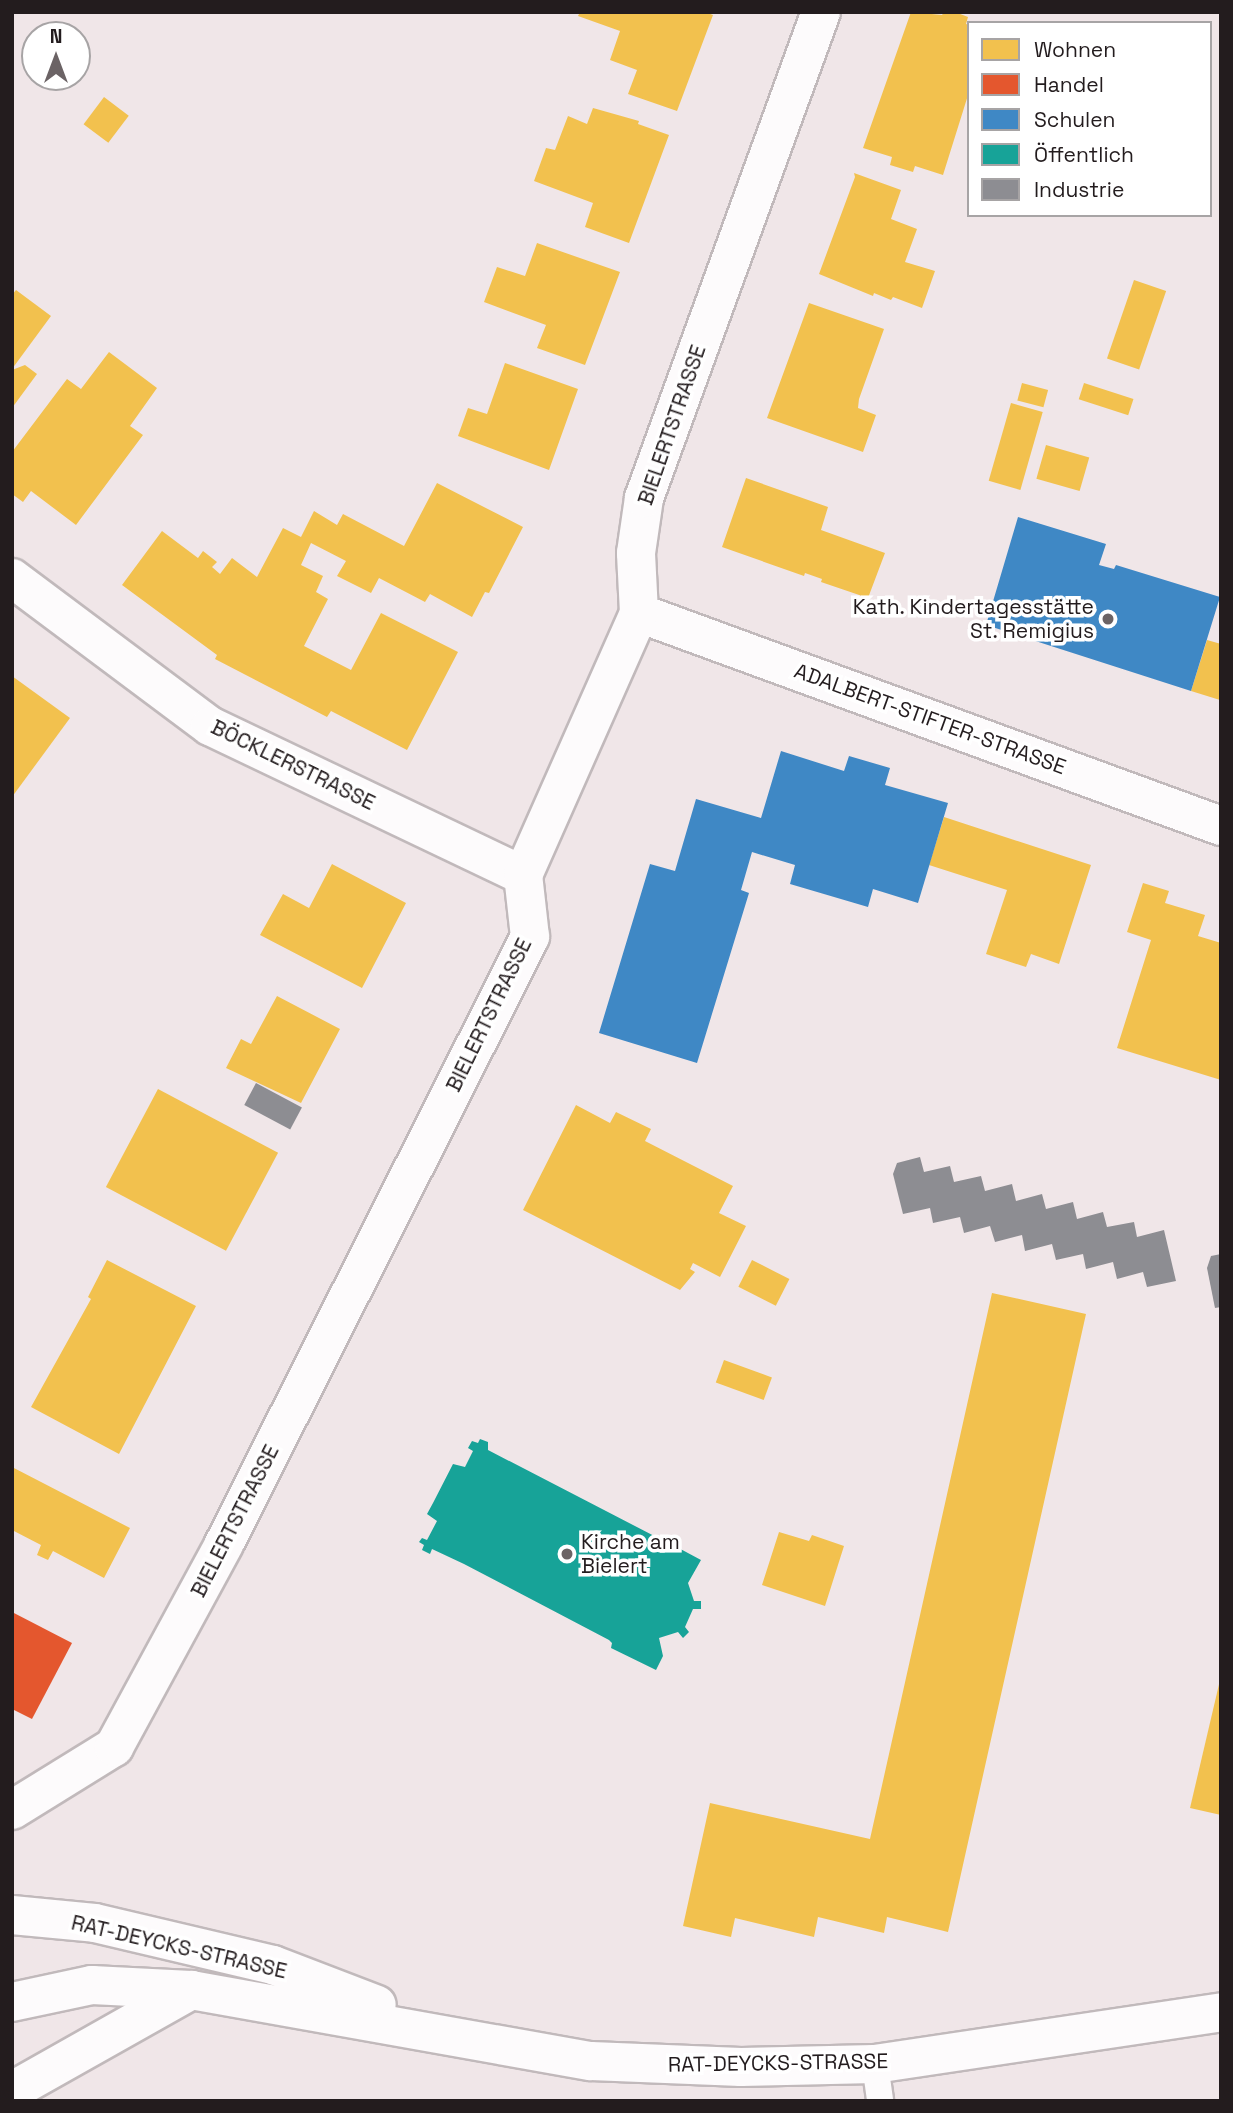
<!DOCTYPE html>
<meta charset="utf-8">
<style>
body{margin:0}
#map{position:relative;width:1233px;height:2113px;overflow:hidden;background:#f0e6e8;font-family:"Space Grotesk",sans-serif}
div>[style]{position:absolute}
[style*='--x']{left:calc(var(--x)*1px);top:calc(var(--y)*1px);width:calc(var(--w)*1px);rotate:calc(var(--a)*1deg)}
.homes>*{inset:0;background:#f2c14e;transform-origin:0 0}
.shops>*{inset:0;background:#e4572e}
.schools>*{inset:0;background:#3f88c5}
.public>*{inset:0;background:#17a398}
.industry>*{inset:0;background:#8d8d92;transform-origin:0 0}
.roads{filter:drop-shadow(2px 0 #c1b9bb) drop-shadow(-2px 0 #c1b9bb) drop-shadow(0 2px #c1b9bb) drop-shadow(0 -2px #c1b9bb)}
.service>*{height:26px;margin:-13px;padding:0 13px;transform-origin:13px;border-radius:13px;background:#fdfbfc}
.minor>*{height:38px;margin:-19px;padding:0 19px;transform-origin:19px;border-radius:19px;background:#fdfbfc}
.primary>*{height:38px;margin:-19px;padding:0 19px;transform-origin:19px;border-radius:19px;background:#fdfbfc}
.dots>*{width:19px;height:19px;translate:-50% -50%;box-sizing:border-box;border:4px solid #fff;border-radius:50%}
span{translate:-50% -50%;white-space:nowrap;text-align:center;line-height:1.15;-webkit-text-stroke:7px #fff;paint-order:stroke}
.street-label{font-size:21px;color:#231c1e}
.poi-label{font-size:21px;color:#231c1e}
.right{translate:-100% -50%;text-align:right}
.left{translate:0 -50%;text-align:left}
.frame{position:absolute;inset:0;border:14px solid #231c1e;pointer-events:none}
.legend{position:absolute;left:967px;top:21px;width:245px;height:196px;box-sizing:border-box;background:#fff;border:2px solid #a7a4a5;margin:0;padding:9px 12px;list-style:none;font-size:21px;color:#231c1e}
.legend li{display:flex;align-items:center;gap:14px;height:35px}
.legend b{width:35px;border:2px solid #a7a4a5}
.north{position:absolute;left:21px;top:21px;width:70px;height:70px;box-sizing:border-box;background:#fff;border:2px solid #a7a4a5;border-radius:50%;rotate:0deg;font-size:19px;font-weight:700;line-height:28px;text-align:center;color:#231c1e}
.north::after{content:'';display:block;margin:auto;width:24px;height:32px;background:#6b6365;clip-path:polygon(50% 0,100% 100%,50% 72%,0 100%)}
</style>
<div id="map">
<div class="homes">
<div style="clip-path:polygon(580px 12px,705px 12px,713px 15px,677px 111px,628px 94px,637px 70px,610px 60px,620px 31px,578px 16px)"></div>
<div style="clip-path:polygon(911px 12px,942px 15px,944px 12px,955px 12px,968px 17px,966px 24px,969px 25px,969px 92px,943px 175px,915px 166px,913px 172px,890px 165px,892px 157px,863px 148px)"></div>
<div style="left:104px;top:97px;width:31px;height:34px;rotate:37deg"></div>
<div style="clip-path:polygon(593px 108px,639px 121px,638px 124px,669px 135px,629px 243px,585px 227px,593px 203px,534px 181px,546px 148px,555px 150px,568px 116px,587px 124px)"></div>
<div style="clip-path:polygon(854px 173px,901px 190px,891px 219px,917px 229px,905px 262px,935px 271px,922px 308px,893px 297px,891px 300px,874px 293px,873px 296px,819px 274px,855px 177px)"></div>
<div style="clip-path:polygon(537px 243px,620px 272px,585px 365px,537px 348px,546px 325px,484px 302px,497px 267px,525px 276px)"></div>
<div style="left:1134px;top:280px;width:34px;height:83px;rotate:19deg"></div>
<div style="clip-path:polygon(16px 290px,51px 316px,12px 369px,12px 295px)"></div>
<div style="clip-path:polygon(809px 303px,884px 329px,859px 399px,858px 408px,876px 415px,863px 452px,767px 418px)"></div>
<div style="clip-path:polygon(109px 352px,157px 388px,130px 426px,143px 435px,76px 525px,31px 491px,23px 502px,12px 494px,12px 452px,67px 379px,81px 389px)"></div>
<div style="clip-path:polygon(505px 363px,578px 389px,549px 470px,458px 436px,468px 408px,487px 414px)"></div>
<div style="clip-path:polygon(25px 365px,37px 374px,12px 408px,12px 370px)"></div>
<div style="left:1022px;top:383px;width:27px;height:18px;rotate:15deg"></div>
<div style="left:1084px;top:383px;width:52px;height:17px;rotate:18deg"></div>
<div style="left:1011px;top:403px;width:33px;height:81px;rotate:16deg"></div>
<div style="left:1046px;top:445px;width:45px;height:35px;rotate:16deg"></div>
<div style="clip-path:polygon(746px 478px,828px 507px,821px 530px,885px 553px,868px 598px,821px 582px,822px 579px,805px 573px,804px 576px,722px 547px)"></div>
<div style="clip-path:polygon(437px 483px,523px 527px,489px 593px,485px 592px,472px 617px,430px 594px,425px 602px,379px 578px,371px 593px,337px 576px,346px 561px,311px 543px,301px 565px,323px 576px,316px 592px,328px 599px,304px 646px,351px 670px,381px 613px,458px 652px,407px 750px,331px 711px,327px 717px,215px 659px,217px 655px,122px 585px,162px 531px,198px 558px,203px 551px,217px 562px,212px 567px,220px 574px,232px 558px,257px 577px,283px 528px,301px 537px,314px 511px,337px 525px,343px 514px,404px 546px)"></div>
<div style="clip-path:polygon(1207px 640px,1221px 644px,1220px 700px,1191px 691px)"></div>
<div style="clip-path:polygon(12px 676px,70px 718px,12px 797px)"></div>
<div style="clip-path:polygon(944px 817px,1091px 865px,1059px 964px,1031px 954px,1026px 967px,986px 954px,1007px 890px,929px 865px)"></div>
<div style="clip-path:polygon(332px 864px,406px 903px,362px 988px,260px 935px,283px 894px,309px 908px)"></div>
<div style="clip-path:polygon(1143px 883px,1169px 891px,1165px 903px,1205px 915px,1198px 936px,1221px 943px,1221px 1080px,1117px 1048px,1151px 940px,1127px 932px)"></div>
<div style="clip-path:polygon(277px 996px,340px 1029px,301px 1103px,226px 1068px,241px 1039px,251px 1044px)"></div>
<div style="left:158px;top:1089px;width:136px;height:111px;rotate:28deg"></div>
<div style="clip-path:polygon(576px 1105px,610px 1123px,616px 1112px,651px 1129px,645px 1141px,733px 1186px,719px 1213px,746px 1226px,720px 1277px,693px 1263px,690px 1269px,695px 1272px,680px 1290px,523px 1210px)"></div>
<div style="clip-path:polygon(107px 1260px,196px 1306px,119px 1454px,31px 1407px,91px 1299px,88px 1297px)"></div>
<div style="left:752px;top:1260px;width:42px;height:30px;rotate:27deg"></div>
<div style="clip-path:polygon(992px 1293px,1086px 1314px,948px 1932px,887px 1917px,884px 1933px,818px 1917px,814px 1937px,735px 1918px,731px 1937px,683px 1926px,710px 1803px,870px 1839px)"></div>
<div style="left:724px;top:1360px;width:51px;height:24px;rotate:20deg"></div>
<div style="clip-path:polygon(12px 1467px,130px 1528px,104px 1578px,53px 1551px,48px 1560px,37px 1555px,41px 1545px,12px 1530px)"></div>
<div style="clip-path:polygon(779px 1532px,809px 1541px,812px 1535px,844px 1546px,825px 1606px,762px 1585px)"></div>
<div style="clip-path:polygon(1220px 1680px,1221px 1680px,1221px 1815px,1190px 1808px)"></div>
</div>
<div class="shops">
<div style="clip-path:polygon(12px 1612px,72px 1643px,32px 1719px,12px 1709px)"></div>
</div>
<div class="schools">
<div style="clip-path:polygon(1018px 517px,1106px 544px,1099px 565px,1114px 569px,1116px 565px,1220px 597px,1191px 691px,986px 625px)"></div>
<div style="clip-path:polygon(781px 751px,844px 771px,849px 756px,890px 768px,885px 785px,948px 803px,918px 903px,873px 889px,868px 907px,790px 884px,795px 865px,752px 852px,741px 890px,749px 893px,697px 1063px,599px 1033px,650px 864px,675px 871px,696px 799px,761px 818px)"></div>
</div>
<div class="public">
<div style="clip-path:polygon(480px 1439px,488px 1442px,488px 1450px,662px 1540px,666px 1536px,675px 1540px,673px 1545px,701px 1560px,688px 1583px,694px 1601px,701px 1601px,701px 1609px,693px 1609px,685px 1627px,689px 1632px,683px 1638px,678px 1632px,659px 1638px,663px 1656px,656px 1670px,611px 1648px,612px 1643px,609px 1640px,464px 1564px,432px 1549px,430px 1554px,422px 1550px,424px 1545px,419px 1542px,422px 1538px,427px 1540px,437px 1521px,427px 1514px,433px 1503px,453px 1464px,465px 1467px,473px 1451px,468px 1448px,472px 1441px,478px 1443px)"></div>
</div>
<div class="industry">
<div style="left:256px;top:1083px;width:52px;height:25px;rotate:28deg"></div>
<div style="clip-path:polygon(920px 1157px,924px 1172px,950px 1166px,954px 1182px,981px 1176px,985px 1191px,1012px 1184px,1016px 1201px,1042px 1194px,1046px 1209px,1073px 1202px,1077px 1219px,1103px 1212px,1107px 1227px,1134px 1222px,1137px 1237px,1164px 1230px,1176px 1281px,1147px 1287px,1143px 1272px,1117px 1279px,1113px 1262px,1086px 1269px,1083px 1254px,1056px 1260px,1052px 1244px,1025px 1251px,1022px 1235px,995px 1242px,990px 1226px,964px 1233px,960px 1217px,933px 1223px,930px 1208px,903px 1214px,893px 1174px,897px 1163px)"></div>
<div style="clip-path:polygon(1221px 1254px,1221px 1307px,1215px 1308px,1207px 1268px,1211px 1256px)"></div>
</div>
<div class="roads">
<div class="service">
<div style="--x:875;--y:2064;--w:37;--a:82"></div>
</div>
<div class="minor">
<div style="--x:12;--y:578;--w:247;--a:36.8"></div>
<div style="--x:210;--y:726;--w:347;--a:25.5"></div>
<div style="--x:639;--y:613;--w:620;--a:20.1"></div>
<div style="--x:12;--y:1810;--w:120;--a:-31.7"></div>
<div style="--x:114;--y:1747;--w:231;--a:-61.5"></div>
<div style="--x:224;--y:1544;--w:680;--a:-63.25"></div>
<div style="--x:530;--y:937;--w:62;--a:-96.4"></div>
<div style="--x:523;--y:875;--w:287;--a:-66.1"></div>
<div style="--x:639;--y:613;--w:60;--a:-92.9"></div>
<div style="--x:636;--y:553;--w:56;--a:-81.7"></div>
<div style="--x:644;--y:498;--w:517;--a:-69.99"></div>
</div>
<div class="primary">
<div style="--x:12;--y:1915;--w:83;--a:5.5"></div>
<div style="--x:95;--y:1923;--w:183;--a:13.3"></div>
<div style="--x:273;--y:1965;--w:111;--a:21"></div>
<div style="--x:12;--y:2002;--w:82;--a:-12"></div>
<div style="--x:92;--y:1985;--w:99;--a:2.9"></div>
<div style="--x:191;--y:1990;--w:406;--a:10.1"></div>
<div style="--x:591;--y:2061;--w:150;--a:2.3"></div>
<div style="--x:741;--y:2067;--w:134;--a:-1.3"></div>
<div style="--x:875;--y:2064;--w:350;--a:-8.5"></div>
<div style="--x:12;--y:2091;--w:206;--a:-29.4"></div>
</div>
</div>
<div class="dots">
<div style="left:1108px;top:619px;background:#6b6365"></div>
<div style="left:567px;top:1554px;background:#6b6365"></div>
</div>
<div class="street-label">
<span style="left:672px;top:425px;rotate:-71deg">BIELERTSTRASSE</span>
<span style="left:930px;top:719px;rotate:20deg">ADALBERT-STIFTER-STRASSE</span>
<span style="left:293px;top:765px;rotate:26deg">BÖCKLERSTRASSE</span>
<span style="left:489px;top:1015px;rotate:-64deg">BIELERTSTRASSE</span>
<span style="left:235px;top:1521px;rotate:-63deg">BIELERTSTRASSE</span>
<span style="left:179px;top:1947px;rotate:13deg">RAT-DEYCKS-STRASSE</span>
<span style="left:778px;top:2063px;rotate:-1deg">RAT-DEYCKS-STRASSE</span>
</div>
<div class="poi-label">
<span class="right" style="left:1094px;top:619px">Kath. Kindertagesstätte<br>St. Remigius</span>
<span class="left" style="left:581px;top:1554px">Kirche am<br>Bielert</span>
</div>
<div class="frame"></div>
<ul class="legend">
<li><b style="height:19px;background:#f2c14e"></b>Wohnen</li>
<li><b style="height:19px;background:#e4572e"></b>Handel</li>
<li><b style="height:19px;background:#3f88c5"></b>Schulen</li>
<li><b style="height:19px;background:#17a398"></b>Öffentlich</li>
<li><b style="height:19px;background:#8d8d92"></b>Industrie</li>
</ul>
<div class="north">N</div>
</div>
